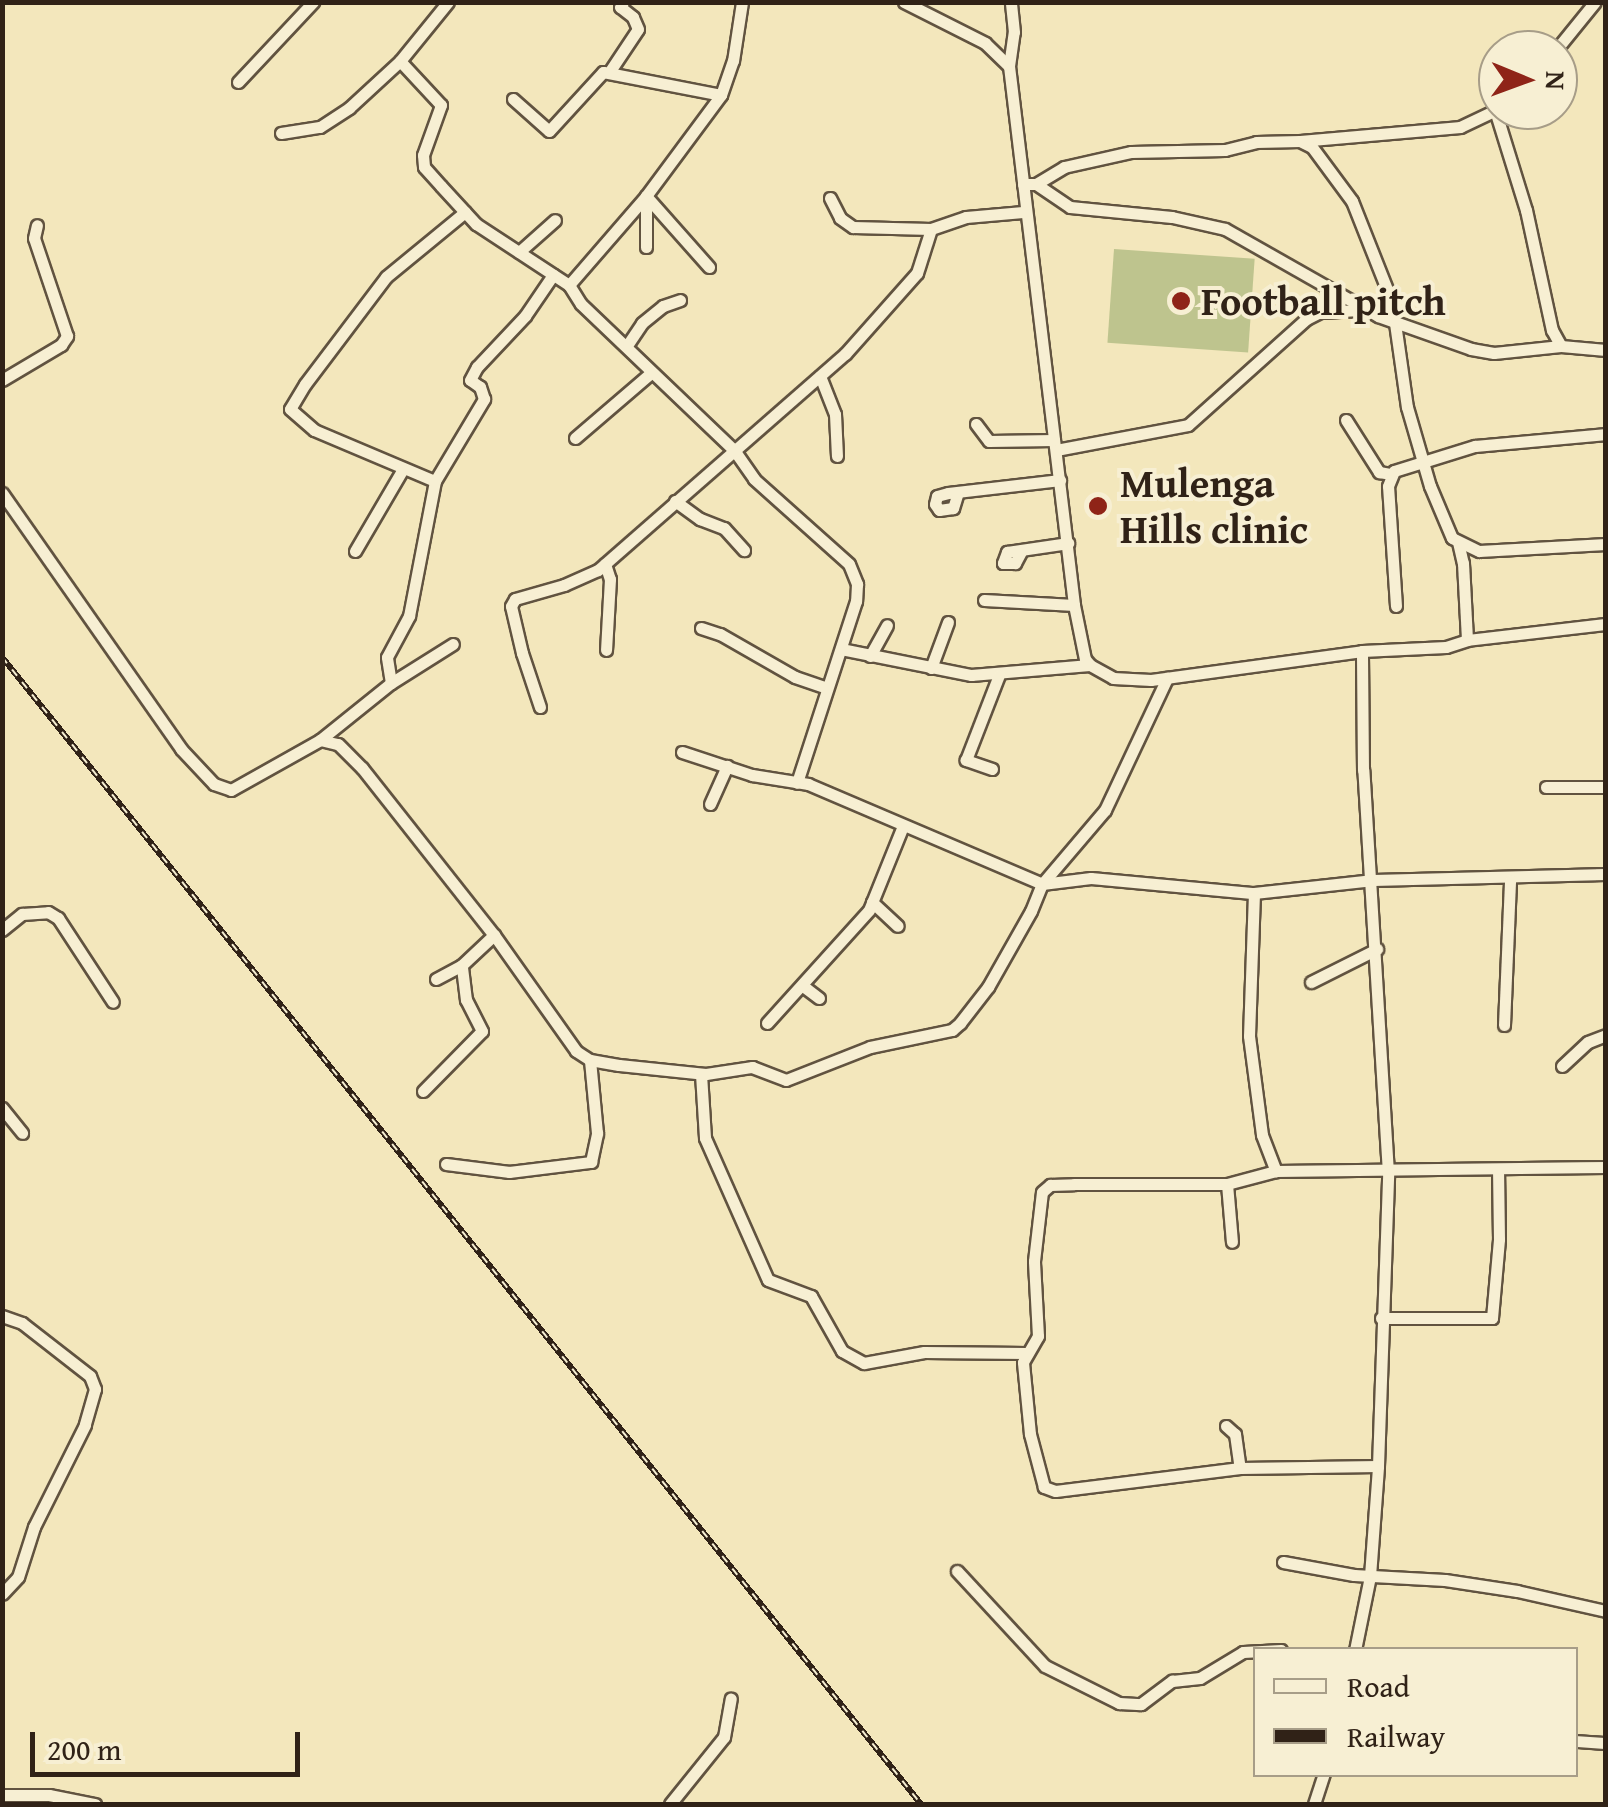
<!DOCTYPE html>
<style>
body{margin:0}
#map{position:relative;width:1608px;height:1807px;overflow:hidden;background:#f3e7bc;font-family:"Gentium Book Plus",serif}
div>[style]{position:absolute}
[style*='--x']{left:calc(var(--x)*1px);top:calc(var(--y)*1px);width:calc(var(--w)*1px);rotate:calc(var(--a)*1deg)}
.green>*{inset:0;background:#bec48e;transform-origin:0 0}
.roads{filter:drop-shadow(2px 0 #615340) drop-shadow(-2px 0 #615340) drop-shadow(0 2px #615340) drop-shadow(0 -2px #615340)}
.minor>*{height:11px;margin:-5.5px;padding:0 5.5px;transform-origin:5.5px;border-radius:5.5px;background:#f7efd3}
.rail>*{height:6px;margin-top:-3px;transform-origin:0;background:repeating-linear-gradient(90deg,#f7efd3 0 8px,#302217 0 16px);box-sizing:border-box;border-block:2px solid #302217}
.dots>*{width:28px;height:28px;translate:-50% -50%;box-sizing:border-box;border:5px solid #f7efd3;border-radius:50%}
span{translate:-50% -50%;white-space:nowrap;text-align:center;line-height:1.15;-webkit-text-stroke:8px #f7efd3;paint-order:stroke}
.poi-label{font-size:40px;color:#302217;font-weight:700}
.left{translate:0 -50%;text-align:left}
.frame{position:absolute;inset:0;border:5px solid #302217;pointer-events:none}
.legend{position:absolute;left:1253px;top:1647px;width:325px;height:130px;box-sizing:border-box;background:#f7efd3;border:2px solid #a79d88;margin:0;padding:12px 18px;list-style:none;font-size:30px;color:#302217}
.legend li{display:flex;align-items:center;gap:20px;height:50px}
.legend b{width:50px;border:2px solid #a79d88}
.north{position:absolute;left:1478px;top:30px;width:100px;height:100px;box-sizing:border-box;background:#f7efd3;border:2px solid #a79d88;border-radius:50%;rotate:91deg;font-size:28px;font-weight:700;line-height:40px;text-align:center;color:#302217}
.north::after{content:'';display:block;margin:auto;width:35px;height:45px;background:#8f2418;clip-path:polygon(50% 0,100% 100%,50% 72%,0 100%)}
.scale{position:absolute;left:30px;top:1732px;width:270px;height:45px;box-sizing:border-box;border:5px solid #302217;border-top:0;padding-left:12px;font-size:30px;line-height:35px;white-space:nowrap;color:#302217;-webkit-text-stroke:8px #f7efd3;paint-order:stroke}
</style>
<div id="map">
<div class="green">
<div style="left:1114px;top:249px;width:141px;height:94px;rotate:4deg"></div>
</div>
<div class="roads">
<div class="minor">
<div style="--x:904;--y:2;--w:91;--a:26.8"></div>
<div style="--x:985;--y:43;--w:33;--a:44"></div>
<div style="--x:1009;--y:66;--w:543;--a:83.12"></div>
<div style="--x:1074;--y:605;--w:55;--a:78.5"></div>
<div style="--x:1085;--y:659;--w:8;--a:50"></div>
<div style="--x:1090;--y:665;--w:26;--a:29"></div>
<div style="--x:1113;--y:678;--w:38;--a:3"></div>
<div style="--x:1151;--y:680;--w:213;--a:-7.8"></div>
<div style="--x:1362;--y:651;--w:84;--a:-2.7"></div>
<div style="--x:1446;--y:647;--w:22;--a:-18"></div>
<div style="--x:1467;--y:640;--w:140;--a:-6.6"></div>
<div style="--x:1548;--y:50;--w:13;--a:-23"></div>
<div style="--x:1560;--y:45;--w:55;--a:-50.9"></div>
<div style="--x:400;--y:61;--w:60;--a:47"></div>
<div style="--x:441;--y:105;--w:53;--a:109.8"></div>
<div style="--x:423;--y:155;--w:12;--a:85"></div>
<div style="--x:424;--y:167;--w:25;--a:48"></div>
<div style="--x:441;--y:186;--w:52;--a:47.4"></div>
<div style="--x:476;--y:224;--w:111;--a:33.3"></div>
<div style="--x:569;--y:285;--w:22;--a:58"></div>
<div style="--x:581;--y:304;--w:211;--a:43.7"></div>
<div style="--x:734;--y:450;--w:35;--a:55"></div>
<div style="--x:754;--y:479;--w:127;--a:41.8"></div>
<div style="--x:849;--y:564;--w:22;--a:68"></div>
<div style="--x:857;--y:584;--w:17;--a:93"></div>
<div style="--x:856;--y:601;--w:191;--a:108"></div>
<div style="--x:1009;--y:66;--w:34;--a:-82"></div>
<div style="--x:1014;--y:32;--w:30;--a:-96"></div>
<div style="--x:610;--y:71;--w:50;--a:-56.3"></div>
<div style="--x:638;--y:29;--w:13;--a:-113"></div>
<div style="--x:633;--y:17;--w:16;--a:-142"></div>
<div style="--x:620;--y:7;--w:6;--a:-59"></div>
<div style="--x:238;--y:82;--w:110;--a:-46.8"></div>
<div style="--x:513;--y:99;--w:48;--a:41.6"></div>
<div style="--x:549;--y:131;--w:80;--a:-47.5"></div>
<div style="--x:603;--y:72;--w:120;--a:11"></div>
<div style="--x:1495;--y:110;--w:105;--a:72.8"></div>
<div style="--x:1526;--y:210;--w:123;--a:77.8"></div>
<div style="--x:1552;--y:330;--w:18;--a:61"></div>
<div style="--x:281;--y:133;--w:39;--a:-9"></div>
<div style="--x:320;--y:127;--w:35;--a:-33"></div>
<div style="--x:349;--y:108;--w:69;--a:-42.7"></div>
<div style="--x:400;--y:61;--w:76;--a:-50.9"></div>
<div style="--x:1300;--y:141;--w:161;--a:-5"></div>
<div style="--x:1460;--y:127;--w:42;--a:-25.3"></div>
<div style="--x:1023;--y:184;--w:13;--a:0"></div>
<div style="--x:1036;--y:184;--w:33;--a:-31"></div>
<div style="--x:1064;--y:167;--w:69;--a:-12.6"></div>
<div style="--x:1131;--y:152;--w:94;--a:-1.2"></div>
<div style="--x:1225;--y:150;--w:32;--a:-14"></div>
<div style="--x:1256;--y:142;--w:44;--a:-1.3"></div>
<div style="--x:1300;--y:141;--w:13;--a:27"></div>
<div style="--x:1312;--y:147;--w:67;--a:53.5"></div>
<div style="--x:1352;--y:201;--w:109;--a:68.4"></div>
<div style="--x:1392;--y:302;--w:106;--a:81.9"></div>
<div style="--x:1407;--y:407;--w:82;--a:73.8"></div>
<div style="--x:1430;--y:486;--w:56;--a:67.1"></div>
<div style="--x:1452;--y:538;--w:30;--a:26"></div>
<div style="--x:1479;--y:551;--w:127;--a:-3.2"></div>
<div style="--x:1036;--y:184;--w:41;--a:34.1"></div>
<div style="--x:1070;--y:207;--w:102;--a:5.6"></div>
<div style="--x:1172;--y:217;--w:54;--a:12.8"></div>
<div style="--x:1225;--y:229;--w:176;--a:29.6"></div>
<div style="--x:1378;--y:316;--w:99;--a:19.5"></div>
<div style="--x:1471;--y:349;--w:23;--a:10"></div>
<div style="--x:1494;--y:353;--w:67;--a:-6"></div>
<div style="--x:1561;--y:346;--w:45;--a:5.1"></div>
<div style="--x:646;--y:196;--w:95;--a:48.4"></div>
<div style="--x:830;--y:198;--w:22;--a:63"></div>
<div style="--x:840;--y:218;--w:16;--a:35"></div>
<div style="--x:853;--y:227;--w:78;--a:1.5"></div>
<div style="--x:465;--y:212;--w:102;--a:140.6"></div>
<div style="--x:386;--y:277;--w:134;--a:127.1"></div>
<div style="--x:305;--y:384;--w:29;--a:121"></div>
<div style="--x:290;--y:409;--w:32;--a:41"></div>
<div style="--x:314;--y:430;--w:131;--a:22.9"></div>
<div style="--x:435;--y:481;--w:96;--a:-59.1"></div>
<div style="--x:484;--y:399;--w:13;--a:-108"></div>
<div style="--x:480;--y:387;--w:12;--a:-145"></div>
<div style="--x:470;--y:380;--w:15;--a:-62"></div>
<div style="--x:477;--y:367;--w:70;--a:-46.7"></div>
<div style="--x:525;--y:316;--w:50;--a:-55.7"></div>
<div style="--x:646;--y:247;--w:51;--a:-90"></div>
<div style="--x:519;--y:252;--w:48;--a:-41.6"></div>
<div style="--x:569;--y:285;--w:118;--a:-49.1"></div>
<div style="--x:646;--y:196;--w:126;--a:-53.4"></div>
<div style="--x:721;--y:95;--w:36;--a:-71"></div>
<div style="--x:733;--y:61;--w:60;--a:-81.3"></div>
<div style="--x:628;--y:344;--w:25;--a:-56"></div>
<div style="--x:642;--y:323;--w:27;--a:-39"></div>
<div style="--x:663;--y:306;--w:18;--a:-19"></div>
<div style="--x:820;--y:376;--w:41;--a:68.5"></div>
<div style="--x:835;--y:414;--w:42;--a:87.3"></div>
<div style="--x:2;--y:380;--w:69;--a:-30.7"></div>
<div style="--x:61;--y:345;--w:11;--a:-56"></div>
<div style="--x:67;--y:336;--w:103;--a:-108.6"></div>
<div style="--x:34;--y:238;--w:13;--a:-77"></div>
<div style="--x:1346;--y:420;--w:62;--a:57.6"></div>
<div style="--x:1379;--y:472;--w:11;--a:10"></div>
<div style="--x:976;--y:424;--w:21;--a:53"></div>
<div style="--x:989;--y:441;--w:65;--a:-0.9"></div>
<div style="--x:575;--y:438;--w:101;--a:-40.6"></div>
<div style="--x:1056;--y:450;--w:134;--a:-10.7"></div>
<div style="--x:1188;--y:425;--w:159;--a:-41.9"></div>
<div style="--x:1306;--y:319;--w:16;--a:-27"></div>
<div style="--x:1320;--y:312;--w:41;--a:-2.8"></div>
<div style="--x:958;--y:492;--w:17;--a:107"></div>
<div style="--x:953;--y:508;--w:14;--a:172"></div>
<div style="--x:939;--y:510;--w:7;--a:-124"></div>
<div style="--x:935;--y:504;--w:8;--a:-76"></div>
<div style="--x:937;--y:496;--w:11;--a:-15"></div>
<div style="--x:948;--y:493;--w:113;--a:-6.6"></div>
<div style="--x:2;--y:493;--w:312;--a:55"></div>
<div style="--x:181;--y:749;--w:48;--a:46.7"></div>
<div style="--x:214;--y:784;--w:18;--a:19"></div>
<div style="--x:231;--y:790;--w:102;--a:-29.3"></div>
<div style="--x:320;--y:740;--w:91;--a:-38.8"></div>
<div style="--x:391;--y:683;--w:26;--a:-99"></div>
<div style="--x:387;--y:657;--w:47;--a:-61.8"></div>
<div style="--x:409;--y:616;--w:137;--a:-79.1"></div>
<div style="--x:675;--y:501;--w:31;--a:36"></div>
<div style="--x:700;--y:519;--w:26;--a:21"></div>
<div style="--x:724;--y:528;--w:30;--a:48"></div>
<div style="--x:1458;--y:542;--w:22;--a:77"></div>
<div style="--x:1463;--y:563;--w:77;--a:87"></div>
<div style="--x:1022;--y:550;--w:15;--a:118"></div>
<div style="--x:1015;--y:563;--w:12;--a:180"></div>
<div style="--x:1003;--y:563;--w:12;--a:-70"></div>
<div style="--x:1007;--y:552;--w:62;--a:-8.4"></div>
<div style="--x:355;--y:551;--w:95;--a:-59.7"></div>
<div style="--x:605;--y:564;--w:16;--a:72"></div>
<div style="--x:610;--y:579;--w:71;--a:93.2"></div>
<div style="--x:984;--y:600;--w:90;--a:3.2"></div>
<div style="--x:1396;--y:606;--w:120;--a:-93.8"></div>
<div style="--x:1388;--y:486;--w:16;--a:-68"></div>
<div style="--x:1394;--y:471;--w:85;--a:-17.2"></div>
<div style="--x:1475;--y:446;--w:132;--a:-5.2"></div>
<div style="--x:701;--y:628;--w:20;--a:18"></div>
<div style="--x:720;--y:634;--w:86;--a:29.8"></div>
<div style="--x:795;--y:677;--w:34;--a:19"></div>
<div style="--x:841;--y:649;--w:133;--a:11.3"></div>
<div style="--x:971;--y:675;--w:119;--a:-4.8"></div>
<div style="--x:870;--y:656;--w:35;--a:-61"></div>
<div style="--x:931;--y:668;--w:49;--a:-69.7"></div>
<div style="--x:391;--y:683;--w:73;--a:-32.2"></div>
<div style="--x:540;--y:707;--w:57;--a:-108.4"></div>
<div style="--x:522;--y:653;--w:48;--a:-103.2"></div>
<div style="--x:511;--y:606;--w:8;--a:-60"></div>
<div style="--x:515;--y:599;--w:51;--a:-15.9"></div>
<div style="--x:564;--y:585;--w:37;--a:-24"></div>
<div style="--x:598;--y:570;--w:328;--a:-41.2"></div>
<div style="--x:845;--y:354;--w:108;--a:-48.4"></div>
<div style="--x:917;--y:273;--w:46;--a:-72.3"></div>
<div style="--x:931;--y:229;--w:37;--a:-19"></div>
<div style="--x:966;--y:217;--w:57;--a:-5"></div>
<div style="--x:320;--y:740;--w:18;--a:13"></div>
<div style="--x:338;--y:744;--w:34;--a:45"></div>
<div style="--x:362;--y:768;--w:213;--a:51.7"></div>
<div style="--x:494;--y:935;--w:142;--a:54.7"></div>
<div style="--x:576;--y:1051;--w:17;--a:33"></div>
<div style="--x:590;--y:1060;--w:29;--a:10"></div>
<div style="--x:619;--y:1065;--w:87;--a:5.9"></div>
<div style="--x:706;--y:1074;--w:47;--a:-8.7"></div>
<div style="--x:752;--y:1067;--w:36;--a:21"></div>
<div style="--x:786;--y:1080;--w:90;--a:-21.4"></div>
<div style="--x:870;--y:1047;--w:84;--a:-11.7"></div>
<div style="--x:952;--y:1030;--w:11;--a:-41"></div>
<div style="--x:960;--y:1023;--w:46;--a:-52.1"></div>
<div style="--x:988;--y:987;--w:87;--a:-60.5"></div>
<div style="--x:1031;--y:911;--w:29;--a:-68"></div>
<div style="--x:1042;--y:884;--w:97;--a:-49.6"></div>
<div style="--x:1105;--y:810;--w:146;--a:-64.8"></div>
<div style="--x:682;--y:752;--w:74;--a:18.2"></div>
<div style="--x:752;--y:775;--w:57;--a:9.1"></div>
<div style="--x:808;--y:784;--w:254;--a:23.1"></div>
<div style="--x:1042;--y:884;--w:49;--a:-7"></div>
<div style="--x:1091;--y:878;--w:164;--a:5.3"></div>
<div style="--x:1254;--y:893;--w:120;--a:-6.2"></div>
<div style="--x:1373;--y:880;--w:233;--a:-1.5"></div>
<div style="--x:992;--y:769;--w:28;--a:-161"></div>
<div style="--x:966;--y:760;--w:91;--a:-68.8"></div>
<div style="--x:1546;--y:787;--w:60;--a:0"></div>
<div style="--x:710;--y:804;--w:42;--a:-65.9"></div>
<div style="--x:1254;--y:893;--w:143;--a:92"></div>
<div style="--x:1249;--y:1036;--w:100;--a:82.5"></div>
<div style="--x:1262;--y:1135;--w:39;--a:69"></div>
<div style="--x:872;--y:902;--w:35;--a:43"></div>
<div style="--x:2;--y:930;--w:26;--a:-39"></div>
<div style="--x:22;--y:914;--w:26;--a:-4"></div>
<div style="--x:48;--y:912;--w:12;--a:31"></div>
<div style="--x:58;--y:918;--w:100;--a:56.8"></div>
<div style="--x:436;--y:979;--w:30;--a:-28"></div>
<div style="--x:462;--y:965;--w:44;--a:-43.2"></div>
<div style="--x:1311;--y:982;--w:74;--a:-26.6"></div>
<div style="--x:803;--y:986;--w:20;--a:37"></div>
<div style="--x:767;--y:1023;--w:152;--a:-47.9"></div>
<div style="--x:869;--y:910;--w:91;--a:-68"></div>
<div style="--x:1504;--y:1025;--w:145;--a:-87.6"></div>
<div style="--x:1562;--y:1066;--w:35;--a:-43"></div>
<div style="--x:1588;--y:1042;--w:19;--a:-21"></div>
<div style="--x:701;--y:1074;--w:64;--a:86.4"></div>
<div style="--x:705;--y:1138;--w:155;--a:66.1"></div>
<div style="--x:768;--y:1280;--w:46;--a:20.4"></div>
<div style="--x:811;--y:1296;--w:63;--a:60.6"></div>
<div style="--x:842;--y:1351;--w:25;--a:29"></div>
<div style="--x:864;--y:1363;--w:61;--a:-10.4"></div>
<div style="--x:924;--y:1352;--w:102;--a:0.6"></div>
<div style="--x:423;--y:1091;--w:84;--a:-45.5"></div>
<div style="--x:482;--y:1031;--w:35;--a:-117"></div>
<div style="--x:466;--y:1000;--w:35;--a:-97"></div>
<div style="--x:2;--y:1108;--w:32;--a:51"></div>
<div style="--x:446;--y:1164;--w:64;--a:7.2"></div>
<div style="--x:509;--y:1172;--w:83;--a:-7"></div>
<div style="--x:591;--y:1162;--w:30;--a:-78"></div>
<div style="--x:597;--y:1133;--w:73;--a:-95.5"></div>
<div style="--x:1227;--y:1184;--w:58;--a:85.1"></div>
<div style="--x:2;--y:1316;--w:21;--a:19"></div>
<div style="--x:22;--y:1323;--w:86;--a:37.9"></div>
<div style="--x:90;--y:1376;--w:14;--a:69"></div>
<div style="--x:95;--y:1389;--w:37;--a:106"></div>
<div style="--x:85;--y:1425;--w:114;--a:116.6"></div>
<div style="--x:34;--y:1527;--w:52;--a:107.7"></div>
<div style="--x:18;--y:1577;--w:23;--a:133"></div>
<div style="--x:1381;--y:1318;--w:111;--a:0"></div>
<div style="--x:1492;--y:1318;--w:79;--a:-84.9"></div>
<div style="--x:1499;--y:1239;--w:68;--a:-90.8"></div>
<div style="--x:1226;--y:1426;--w:12;--a:42"></div>
<div style="--x:1235;--y:1434;--w:34;--a:82"></div>
<div style="--x:1378;--y:1466;--w:138;--a:179.2"></div>
<div style="--x:1240;--y:1468;--w:186;--a:172.9"></div>
<div style="--x:1055;--y:1491;--w:12;--a:-160"></div>
<div style="--x:1044;--y:1487;--w:55;--a:-104.8"></div>
<div style="--x:1030;--y:1434;--w:72;--a:-95.6"></div>
<div style="--x:1023;--y:1362;--w:30;--a:-60"></div>
<div style="--x:1038;--y:1336;--w:75;--a:-93.1"></div>
<div style="--x:1034;--y:1261;--w:69;--a:-83.4"></div>
<div style="--x:1042;--y:1192;--w:11;--a:-41"></div>
<div style="--x:1050;--y:1185;--w:24;--a:-2"></div>
<div style="--x:1074;--y:1184;--w:153;--a:0"></div>
<div style="--x:1227;--y:1184;--w:51;--a:-14.9"></div>
<div style="--x:1276;--y:1171;--w:330;--a:-0.7"></div>
<div style="--x:1283;--y:1562;--w:72;--a:10.4"></div>
<div style="--x:1354;--y:1575;--w:91;--a:3.1"></div>
<div style="--x:1445;--y:1580;--w:73;--a:8.7"></div>
<div style="--x:1517;--y:1591;--w:91;--a:12.7"></div>
<div style="--x:957;--y:1571;--w:129;--a:47.2"></div>
<div style="--x:1045;--y:1666;--w:83;--a:26.6"></div>
<div style="--x:1119;--y:1703;--w:22;--a:3"></div>
<div style="--x:1141;--y:1704;--w:39;--a:-37"></div>
<div style="--x:1172;--y:1681;--w:28;--a:-6"></div>
<div style="--x:1200;--y:1678;--w:50;--a:-31.2"></div>
<div style="--x:1243;--y:1652;--w:38;--a:-3"></div>
<div style="--x:1355;--y:1650;--w:76;--a:-78.5"></div>
<div style="--x:1370;--y:1576;--w:110;--a:-85.8"></div>
<div style="--x:1378;--y:1466;--w:293;--a:-88"></div>
<div style="--x:1388;--y:1173;--w:404;--a:-93.5"></div>
<div style="--x:1363;--y:770;--w:119;--a:-90.5"></div>
<div style="--x:1576;--y:1741;--w:30;--a:4"></div>
<div style="--x:2;--y:1795;--w:47;--a:0"></div>
<div style="--x:49;--y:1795;--w:47;--a:11.1"></div>
<div style="--x:670;--y:1804;--w:86;--a:-51.1"></div>
<div style="--x:724;--y:1737;--w:39;--a:-80"></div>
<div style="--x:1314;--y:1804;--w:32;--a:-72"></div>
</div>
</div>
<div class="rail">
<div style="--x:2;--y:657;--w:1470;--a:51.3"></div>
</div>
<div class="dots">
<div style="left:1181px;top:301px;background:#8f2418"></div>
<div style="left:1098px;top:506px;background:#8f2418"></div>
</div>
<div class="poi-label">
<span class="left" style="left:1201px;top:301px">Football pitch</span>
<span class="left" style="left:1120px;top:506px">Mulenga<br>Hills clinic</span>
</div>
<div class="frame"></div>
<ul class="legend">
<li><b style="height:12px;background:#f7efd3"></b>Road</li>
<li><b style="height:12px;background:#302217"></b>Railway</li>
</ul>
<div class="north">N</div>
<div class="scale">200 m</div>
</div>
